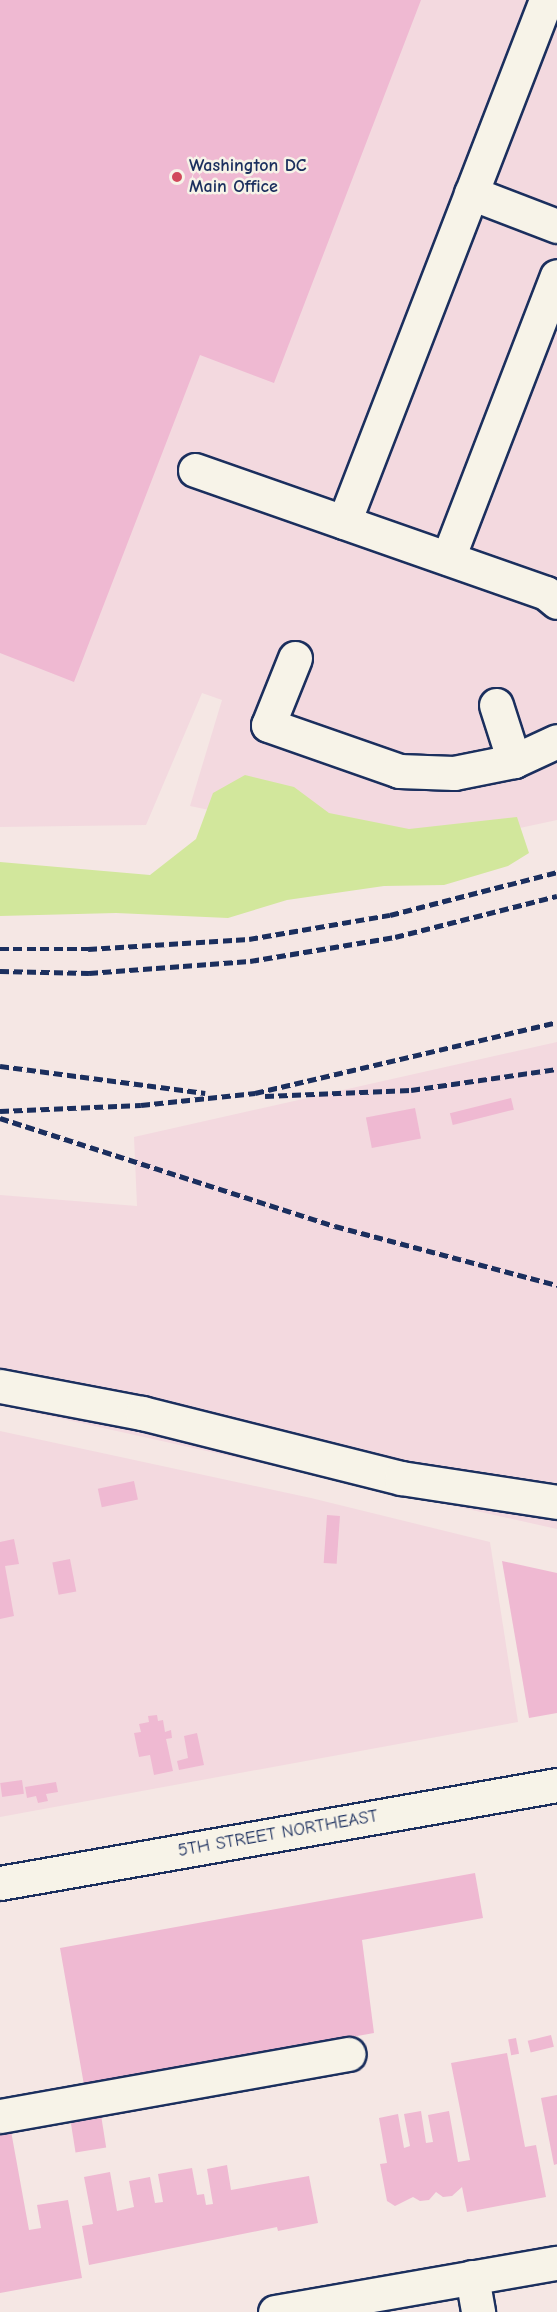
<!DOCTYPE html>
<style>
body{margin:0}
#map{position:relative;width:557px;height:2312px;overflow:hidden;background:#f5e7e4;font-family:"Comic Neue",sans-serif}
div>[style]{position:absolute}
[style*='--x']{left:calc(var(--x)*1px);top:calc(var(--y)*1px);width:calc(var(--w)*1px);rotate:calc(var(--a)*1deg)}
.built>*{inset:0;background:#f3d9df}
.green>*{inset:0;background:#d2e79c}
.building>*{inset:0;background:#efb9d2;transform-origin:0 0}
.roads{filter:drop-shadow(2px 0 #1b2f5e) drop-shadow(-2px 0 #1b2f5e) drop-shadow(0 2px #1b2f5e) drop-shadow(0 -2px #1b2f5e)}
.minor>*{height:33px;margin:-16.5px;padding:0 16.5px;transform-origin:16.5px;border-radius:16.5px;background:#f7f3e8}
.rail>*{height:4.5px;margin-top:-2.25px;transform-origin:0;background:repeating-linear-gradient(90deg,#1b2f5e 0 9px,transparent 0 13.5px)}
.dots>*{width:16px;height:16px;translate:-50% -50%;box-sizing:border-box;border:3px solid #f7f3e8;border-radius:50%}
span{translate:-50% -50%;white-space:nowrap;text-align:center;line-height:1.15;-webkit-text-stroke:5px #f7f3e8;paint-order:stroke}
.poi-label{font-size:18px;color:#1b2f5e;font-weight:700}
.left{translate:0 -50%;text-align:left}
.street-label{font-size:18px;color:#1b2f5e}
</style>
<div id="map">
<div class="built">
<div style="clip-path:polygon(0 0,557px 0,557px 820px,409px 852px,190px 806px,222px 700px,202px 693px,146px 825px,0 827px)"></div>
<div style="clip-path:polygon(557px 1042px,557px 1529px,0 1405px,0 1195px,137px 1206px,134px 1137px)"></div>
<div style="clip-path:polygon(0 1431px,311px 1498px,490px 1542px,518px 1722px,0 1817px)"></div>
</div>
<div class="green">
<div style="clip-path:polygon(245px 775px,294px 787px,329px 813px,409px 829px,517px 817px,529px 853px,508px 866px,444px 885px,384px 886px,287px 900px,228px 918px,116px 913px,0 916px,0 862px,150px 875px,196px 839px,213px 793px)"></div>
</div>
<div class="building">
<div style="clip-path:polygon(0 0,421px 0,274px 383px,200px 355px,74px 682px,0 653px)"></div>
<div style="left:511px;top:1098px;width:12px;height:63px;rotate:76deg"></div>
<div style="left:415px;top:1108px;width:31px;height:50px;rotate:79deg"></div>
<div style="left:134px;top:1481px;width:19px;height:37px;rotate:78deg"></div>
<div style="left:327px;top:1515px;width:13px;height:48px;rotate:4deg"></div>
<div style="clip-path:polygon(14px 1539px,19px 1564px,5px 1566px,14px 1616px,0 1619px,0 1542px)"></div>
<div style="left:70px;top:1559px;width:33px;height:18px;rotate:79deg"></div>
<div style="clip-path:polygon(502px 1561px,557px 1573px,557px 1713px,529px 1718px)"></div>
<div style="clip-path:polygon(157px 1715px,158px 1721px,163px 1720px,165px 1732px,171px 1730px,172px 1738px,166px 1739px,173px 1771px,154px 1775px,150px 1755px,139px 1757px,134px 1733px,141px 1732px,139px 1724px,149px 1722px,148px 1716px)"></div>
<div style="clip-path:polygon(197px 1733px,204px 1765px,179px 1770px,177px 1761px,188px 1758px,184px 1736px)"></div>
<div style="left:22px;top:1780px;width:14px;height:22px;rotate:82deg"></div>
<div style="clip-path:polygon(56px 1782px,58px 1792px,46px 1794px,48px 1801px,38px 1803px,36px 1796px,27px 1798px,25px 1787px)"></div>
<div style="clip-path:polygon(475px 1873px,483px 1918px,362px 1940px,374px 2033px,84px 2085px,60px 1948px)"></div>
<div style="left:551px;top:2035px;width:12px;height:24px;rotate:76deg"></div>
<div style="left:516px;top:2038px;width:16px;height:8px;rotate:79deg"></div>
<div style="clip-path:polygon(507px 2053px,525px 2147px,536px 2145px,546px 2197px,467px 2212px,462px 2187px,452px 2196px,443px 2197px,436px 2192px,429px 2200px,420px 2201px,413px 2197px,395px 2206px,387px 2201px,380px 2164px,387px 2163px,379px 2118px,398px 2114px,404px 2148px,410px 2146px,404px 2114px,421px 2111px,426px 2143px,433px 2142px,428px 2115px,449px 2111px,458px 2162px,470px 2160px,451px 2063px)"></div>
<div style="clip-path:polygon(557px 2095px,557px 2164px,554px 2165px,541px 2098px)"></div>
<div style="left:101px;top:2115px;width:33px;height:31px;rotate:81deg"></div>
<div style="clip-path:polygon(11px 2131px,29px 2230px,41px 2228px,37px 2205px,68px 2200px,82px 2278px,0 2293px,0 2133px)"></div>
<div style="clip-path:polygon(227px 2165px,231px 2190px,309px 2176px,318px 2223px,278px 2231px,277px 2227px,89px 2265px,82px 2226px,93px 2224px,84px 2177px,110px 2172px,117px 2211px,134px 2207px,129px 2181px,150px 2177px,155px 2203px,163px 2202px,158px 2174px,192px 2168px,197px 2195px,204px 2194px,206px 2205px,213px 2204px,207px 2169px)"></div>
</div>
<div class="roads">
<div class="minor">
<div style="--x:471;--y:193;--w:92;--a:21"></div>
<div style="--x:195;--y:470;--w:372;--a:19.3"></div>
<div style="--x:546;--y:593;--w:14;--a:39"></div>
<div style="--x:344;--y:522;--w:560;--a:-68.84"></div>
<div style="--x:448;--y:558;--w:302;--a:-68.9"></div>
<div style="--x:295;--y:658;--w:72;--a:111.9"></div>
<div style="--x:268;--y:725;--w:139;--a:19.3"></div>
<div style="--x:399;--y:771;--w:55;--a:2.1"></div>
<div style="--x:454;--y:773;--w:61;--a:-11.3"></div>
<div style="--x:514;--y:761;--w:47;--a:-24.9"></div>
<div style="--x:496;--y:705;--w:59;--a:72.2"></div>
<div style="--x:0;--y:1386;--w:145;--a:10.8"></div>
<div style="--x:142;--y:1413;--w:267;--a:14.1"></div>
<div style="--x:401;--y:1478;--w:158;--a:8.7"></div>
<div style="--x:0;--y:1883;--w:566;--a:-9.98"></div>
<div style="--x:0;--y:2116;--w:354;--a:-10.1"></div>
<div style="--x:472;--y:2277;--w:36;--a:80"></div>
<div style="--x:275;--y:2312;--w:286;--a:-9.9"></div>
</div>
</div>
<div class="rail">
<div style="--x:0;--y:949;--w:88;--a:0"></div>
<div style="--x:88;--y:949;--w:161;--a:-3.6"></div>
<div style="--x:249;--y:939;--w:143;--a:-9.7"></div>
<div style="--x:390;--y:915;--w:172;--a:-14.4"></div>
<div style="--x:0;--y:971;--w:89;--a:1.3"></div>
<div style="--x:89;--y:973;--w:161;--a:-4.3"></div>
<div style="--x:250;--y:961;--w:147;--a:-9.4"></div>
<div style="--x:395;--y:937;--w:167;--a:-14.2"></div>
<div style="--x:0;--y:1066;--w:207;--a:7.5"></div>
<div style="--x:265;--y:1096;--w:146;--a:-2.4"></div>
<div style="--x:411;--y:1090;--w:148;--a:-8.2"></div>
<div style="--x:0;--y:1111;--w:141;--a:-2.4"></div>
<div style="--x:141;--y:1105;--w:115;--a:-6"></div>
<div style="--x:255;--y:1093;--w:310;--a:-13.2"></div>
<div style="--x:0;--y:1118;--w:352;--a:17.9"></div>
<div style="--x:335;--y:1226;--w:230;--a:14.9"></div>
</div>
<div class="dots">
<div style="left:177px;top:177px;background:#d1495b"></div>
</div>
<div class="poi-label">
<span class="left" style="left:189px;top:177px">Washington DC<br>Main Office</span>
</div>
<div class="street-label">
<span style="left:278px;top:1834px;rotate:-10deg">5TH STREET NORTHEAST</span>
</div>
</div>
